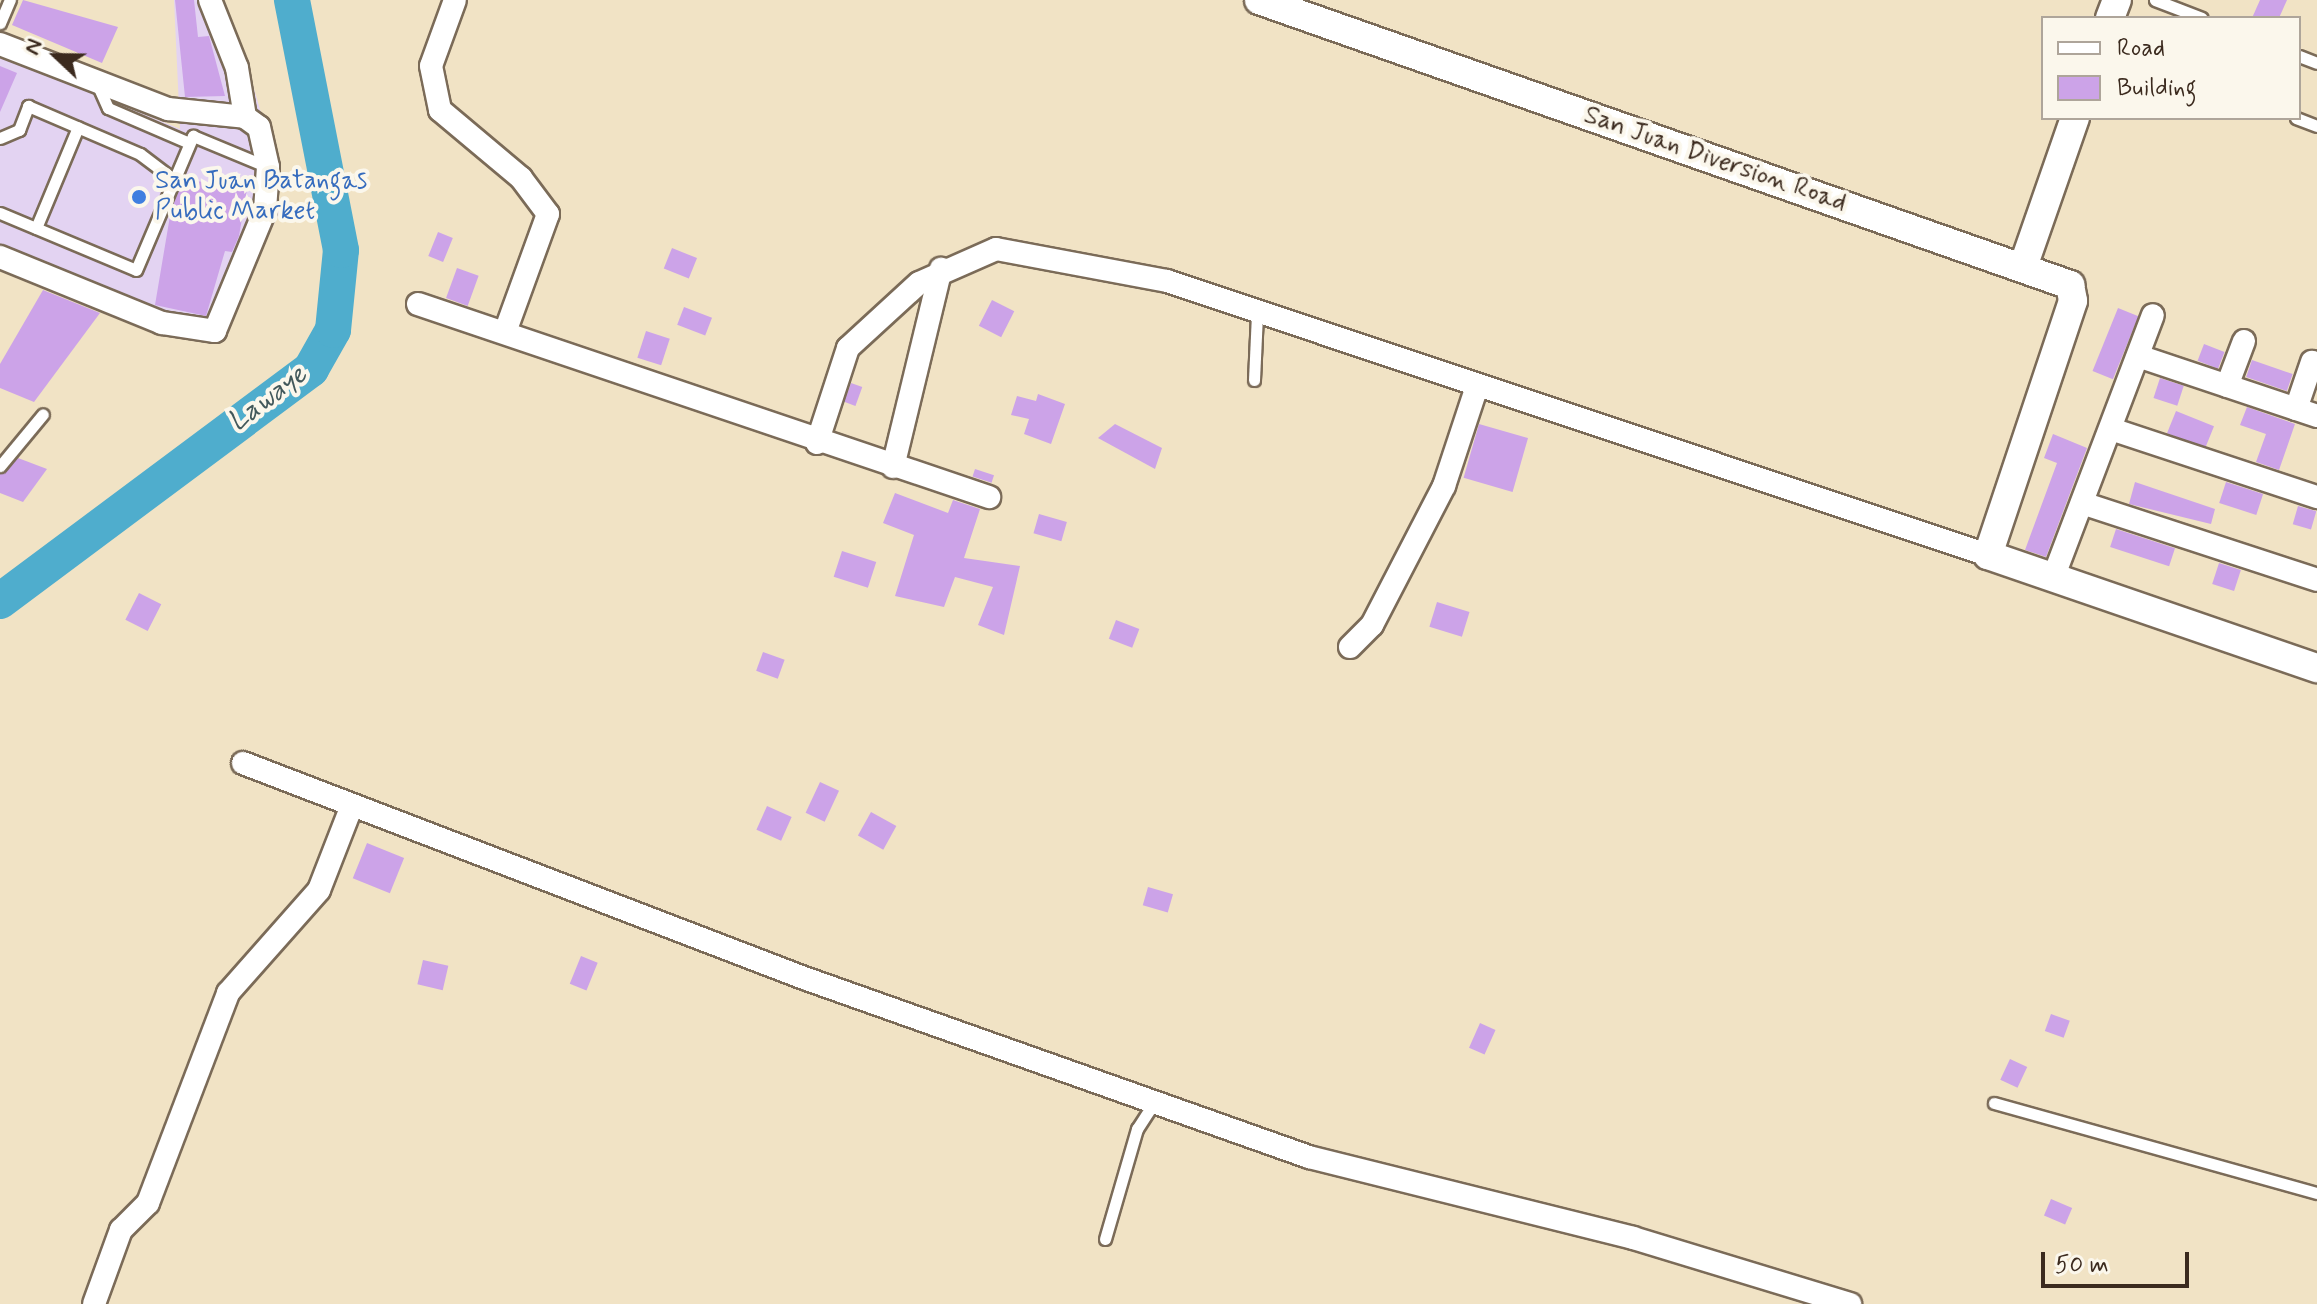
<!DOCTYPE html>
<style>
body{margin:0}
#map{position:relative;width:2317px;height:1304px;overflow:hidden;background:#f1e3c5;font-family:Mynerve,sans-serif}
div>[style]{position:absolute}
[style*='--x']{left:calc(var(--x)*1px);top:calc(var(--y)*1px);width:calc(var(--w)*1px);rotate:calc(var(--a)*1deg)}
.built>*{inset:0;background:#e3d3f2}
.river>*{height:36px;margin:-18px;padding:0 18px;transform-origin:18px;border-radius:18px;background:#4fadcd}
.building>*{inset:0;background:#cca3e8;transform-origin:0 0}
.roads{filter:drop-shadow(2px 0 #7b6b58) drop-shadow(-2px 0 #7b6b58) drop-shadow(0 2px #7b6b58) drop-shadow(0 -2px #7b6b58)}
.service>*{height:11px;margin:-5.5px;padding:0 5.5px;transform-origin:5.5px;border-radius:5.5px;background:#fff}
.minor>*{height:22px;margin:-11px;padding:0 11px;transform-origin:11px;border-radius:11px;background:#fff}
.tertiary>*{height:28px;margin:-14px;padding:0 14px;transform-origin:14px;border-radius:14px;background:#fff}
.dots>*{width:22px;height:22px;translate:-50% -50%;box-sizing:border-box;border:4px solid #fbf7ec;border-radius:50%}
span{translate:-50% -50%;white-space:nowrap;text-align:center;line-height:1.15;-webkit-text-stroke:8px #fbf7ec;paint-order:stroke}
.street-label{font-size:26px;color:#3b2a1e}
.shop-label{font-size:26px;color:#366cbe}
.left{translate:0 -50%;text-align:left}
.water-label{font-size:28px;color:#42585b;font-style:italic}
.legend{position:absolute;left:2041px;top:16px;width:260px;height:104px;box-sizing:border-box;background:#fbf7ec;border:2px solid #aea59a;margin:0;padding:10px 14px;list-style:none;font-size:24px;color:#3b2a1e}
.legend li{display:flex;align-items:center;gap:16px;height:40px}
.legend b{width:40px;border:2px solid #aea59a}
.north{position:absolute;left:16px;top:16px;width:80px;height:80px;-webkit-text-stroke:6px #fbf7ec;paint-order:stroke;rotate:292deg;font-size:22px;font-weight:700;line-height:32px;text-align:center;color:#3b2a1e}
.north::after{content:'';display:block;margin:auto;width:28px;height:36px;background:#3b2a1e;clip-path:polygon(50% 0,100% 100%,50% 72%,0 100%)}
.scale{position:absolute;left:2041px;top:1252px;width:148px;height:36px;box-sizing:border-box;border:4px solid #3b2a1e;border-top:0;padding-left:10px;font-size:24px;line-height:28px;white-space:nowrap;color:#3b2a1e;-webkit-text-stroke:6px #fbf7ec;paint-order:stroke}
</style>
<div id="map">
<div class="built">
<div style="clip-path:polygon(174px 0,215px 0,250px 75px,275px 161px,280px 212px,224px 324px,151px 311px,0 247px,0 55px,180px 129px)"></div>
</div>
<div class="river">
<div style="--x:0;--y:601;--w:388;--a:-36.7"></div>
<div style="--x:311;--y:369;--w:45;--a:-60.6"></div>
<div style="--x:333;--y:330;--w:80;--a:-84.3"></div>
<div style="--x:341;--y:250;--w:255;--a:-101.1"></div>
</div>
<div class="building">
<div style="clip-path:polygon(23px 0,118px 27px,102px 63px,12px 25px)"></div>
<div style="clip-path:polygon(175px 0,194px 0,198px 37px,209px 36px,225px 96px,185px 97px)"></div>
<div style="clip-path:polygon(2260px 0,2287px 0,2279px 18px,2252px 18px)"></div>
<div style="clip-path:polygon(0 66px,17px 73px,0 112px)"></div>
<div style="clip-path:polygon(184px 179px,247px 189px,239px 236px,232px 252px,225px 251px,206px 316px,155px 305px,171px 210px)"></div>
<div style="left:438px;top:232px;width:16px;height:26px;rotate:22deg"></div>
<div style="left:672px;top:248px;width:27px;height:22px;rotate:22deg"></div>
<div style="left:457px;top:268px;width:23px;height:32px;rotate:20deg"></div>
<div style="clip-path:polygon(43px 290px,100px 313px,34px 402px,0 388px,0 364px)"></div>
<div style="left:992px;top:300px;width:25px;height:29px;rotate:27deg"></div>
<div style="left:684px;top:307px;width:30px;height:19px;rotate:21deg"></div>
<div style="left:2118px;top:308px;width:22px;height:68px;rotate:22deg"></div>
<div style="left:646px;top:331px;width:25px;height:28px;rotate:18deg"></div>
<div style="left:2204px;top:344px;width:22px;height:18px;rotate:21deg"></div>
<div style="left:2252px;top:360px;width:43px;height:18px;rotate:19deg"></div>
<div style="left:2160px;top:378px;width:25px;height:21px;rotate:18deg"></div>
<div style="left:851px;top:383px;width:12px;height:20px;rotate:20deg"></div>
<div style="clip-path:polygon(1038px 394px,1065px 404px,1051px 444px,1024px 434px,1029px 419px,1011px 415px,1017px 396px,1036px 401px)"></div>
<div style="clip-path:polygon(2247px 407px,2295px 424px,2279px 470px,2256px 462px,2266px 434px,2240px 425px)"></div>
<div style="left:2176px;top:411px;width:41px;height:24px;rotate:22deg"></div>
<div style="clip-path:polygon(1115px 424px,1162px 448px,1155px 469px,1098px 438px)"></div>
<div style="left:1479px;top:424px;width:51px;height:56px;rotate:16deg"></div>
<div style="clip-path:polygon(2053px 434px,2087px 448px,2046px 557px,2025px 550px,2057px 463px,2044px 458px)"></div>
<div style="clip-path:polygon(18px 458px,47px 469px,23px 502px,0 493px,0 474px)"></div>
<div style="left:975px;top:469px;width:20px;height:8px;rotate:18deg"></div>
<div style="clip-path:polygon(2135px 482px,2215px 509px,2211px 524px,2129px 504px)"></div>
<div style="left:2226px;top:482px;width:39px;height:22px;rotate:18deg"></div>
<div style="clip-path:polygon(895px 493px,948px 513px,953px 500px,980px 509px,964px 558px,1020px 566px,1004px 635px,978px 625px,993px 587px,955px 577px,944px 607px,895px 596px,914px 535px,883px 523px)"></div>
<div style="left:2298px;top:506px;width:19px;height:19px;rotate:16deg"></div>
<div style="left:1039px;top:514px;width:29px;height:20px;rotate:16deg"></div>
<div style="left:2116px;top:529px;width:62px;height:19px;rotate:18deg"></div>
<div style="left:842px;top:551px;width:36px;height:27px;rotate:18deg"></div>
<div style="left:2219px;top:563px;width:23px;height:22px;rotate:18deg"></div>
<div style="left:139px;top:593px;width:25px;height:30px;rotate:27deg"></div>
<div style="left:1437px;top:602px;width:34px;height:26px;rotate:17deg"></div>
<div style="left:1116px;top:620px;width:25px;height:20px;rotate:21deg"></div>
<div style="left:763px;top:652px;width:23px;height:20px;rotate:20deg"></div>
<div style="left:820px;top:782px;width:21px;height:34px;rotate:25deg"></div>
<div style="left:767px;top:806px;width:27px;height:26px;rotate:24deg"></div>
<div style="left:871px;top:812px;width:29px;height:27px;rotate:29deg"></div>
<div style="left:367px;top:843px;width:40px;height:38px;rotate:22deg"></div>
<div style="left:1148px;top:887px;width:26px;height:19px;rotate:16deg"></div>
<div style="left:581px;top:956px;width:18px;height:30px;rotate:22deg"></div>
<div style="left:423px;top:960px;width:26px;height:25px;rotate:13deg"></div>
<div style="left:2051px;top:1014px;width:20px;height:18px;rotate:20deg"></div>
<div style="left:1480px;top:1023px;width:17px;height:27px;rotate:24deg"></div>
<div style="left:2010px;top:1059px;width:19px;height:23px;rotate:25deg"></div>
<div style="left:2051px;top:1199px;width:23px;height:18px;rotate:23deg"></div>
</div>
<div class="roads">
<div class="service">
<div style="--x:2155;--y:0;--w:50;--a:21"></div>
<div style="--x:0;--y:23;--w:25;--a:-67"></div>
<div style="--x:2299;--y:56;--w:19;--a:21"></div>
<div style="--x:99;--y:88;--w:22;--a:66"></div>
<div style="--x:108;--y:108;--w:86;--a:23.3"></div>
<div style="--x:2296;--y:118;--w:22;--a:21"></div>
<div style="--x:0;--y:138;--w:21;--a:-23"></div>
<div style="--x:19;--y:130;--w:26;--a:-69"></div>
<div style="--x:28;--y:106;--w:122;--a:23.2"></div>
<div style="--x:140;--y:154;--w:40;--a:37"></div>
<div style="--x:0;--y:213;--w:147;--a:22.7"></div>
<div style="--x:136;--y:270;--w:146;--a:-67"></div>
<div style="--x:193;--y:136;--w:81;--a:22.5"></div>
<div style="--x:36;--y:228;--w:109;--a:-67.4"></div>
<div style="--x:1254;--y:380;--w:66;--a:-87.4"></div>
<div style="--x:0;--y:466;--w:67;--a:-50.4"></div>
<div style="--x:1994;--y:1103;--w:335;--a:15.6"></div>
<div style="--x:1105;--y:1239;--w:115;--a:-73.8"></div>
<div style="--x:1137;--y:1129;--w:33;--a:-57"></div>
</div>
<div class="minor">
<div style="--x:210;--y:0;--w:73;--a:68.3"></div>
<div style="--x:237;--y:68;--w:50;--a:80.7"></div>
<div style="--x:455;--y:0;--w:70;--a:110"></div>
<div style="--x:431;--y:66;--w:45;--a:78.4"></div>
<div style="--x:440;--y:110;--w:106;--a:40"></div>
<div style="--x:521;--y:178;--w:45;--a:53.1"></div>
<div style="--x:548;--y:214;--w:126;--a:110"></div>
<div style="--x:0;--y:44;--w:180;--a:21.2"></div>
<div style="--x:168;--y:109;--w:77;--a:5.9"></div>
<div style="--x:245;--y:117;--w:17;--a:36"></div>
<div style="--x:259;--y:127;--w:41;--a:77.3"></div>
<div style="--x:268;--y:167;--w:43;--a:94"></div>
<div style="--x:265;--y:210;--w:131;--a:112.5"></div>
<div style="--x:215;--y:331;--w:54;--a:-171.4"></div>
<div style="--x:162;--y:323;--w:175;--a:-157.8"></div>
<div style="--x:418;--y:304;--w:603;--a:18.68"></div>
<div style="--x:2138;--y:356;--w:189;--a:18.5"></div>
<div style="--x:2227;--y:386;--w:48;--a:-69.3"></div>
<div style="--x:2296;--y:409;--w:50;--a:-71.2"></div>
<div style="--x:2111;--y:429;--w:217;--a:18.3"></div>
<div style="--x:817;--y:443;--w:100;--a:-71.9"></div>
<div style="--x:848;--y:348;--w:96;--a:-42.5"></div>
<div style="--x:919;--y:283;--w:84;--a:-23.8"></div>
<div style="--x:996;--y:249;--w:174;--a:10.6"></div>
<div style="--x:1167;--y:281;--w:866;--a:18.46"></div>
<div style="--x:893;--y:467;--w:204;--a:-76.4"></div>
<div style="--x:2082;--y:503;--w:247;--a:18.1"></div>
<div style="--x:2053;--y:578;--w:281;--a:-69.2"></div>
<div style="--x:1350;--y:647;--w:31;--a:-45"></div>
<div style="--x:1372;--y:625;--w:157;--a:-62.6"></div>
<div style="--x:1444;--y:486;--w:102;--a:-71.7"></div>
<div style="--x:243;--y:763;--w:601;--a:20.97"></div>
<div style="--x:804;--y:978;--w:536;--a:19.52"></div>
<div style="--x:1309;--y:1157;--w:334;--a:14"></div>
<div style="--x:1633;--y:1238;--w:227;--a:16.9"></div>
<div style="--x:94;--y:1304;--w:79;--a:-70"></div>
<div style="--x:121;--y:1230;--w:38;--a:-45"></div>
<div style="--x:148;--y:1203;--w:225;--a:-69.1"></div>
<div style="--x:228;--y:993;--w:137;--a:-48.5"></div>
<div style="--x:319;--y:890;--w:88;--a:-68.7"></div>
</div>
<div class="tertiary">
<div style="--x:1259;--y:0;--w:860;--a:19.36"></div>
<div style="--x:2070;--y:285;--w:16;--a:79"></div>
<div style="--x:2073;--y:301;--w:268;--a:108.5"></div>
<div style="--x:1988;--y:555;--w:348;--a:19"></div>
<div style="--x:2110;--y:18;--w:19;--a:-69"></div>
<div style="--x:2023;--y:267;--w:158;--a:-70.8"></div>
</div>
</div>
<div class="dots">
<div style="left:139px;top:197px;background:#3f7fe0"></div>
</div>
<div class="street-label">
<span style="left:1715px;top:160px;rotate:19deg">San Juan Diversion Road</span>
</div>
<div class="shop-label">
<span class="left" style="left:155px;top:197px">San Juan Batangas<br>Public Market</span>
</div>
<div class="water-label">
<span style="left:268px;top:399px;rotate:-37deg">Lawaye</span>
</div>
<ul class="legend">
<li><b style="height:10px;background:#fff"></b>Road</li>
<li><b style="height:22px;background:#cca3e8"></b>Building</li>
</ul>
<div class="north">N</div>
<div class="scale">50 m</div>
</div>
